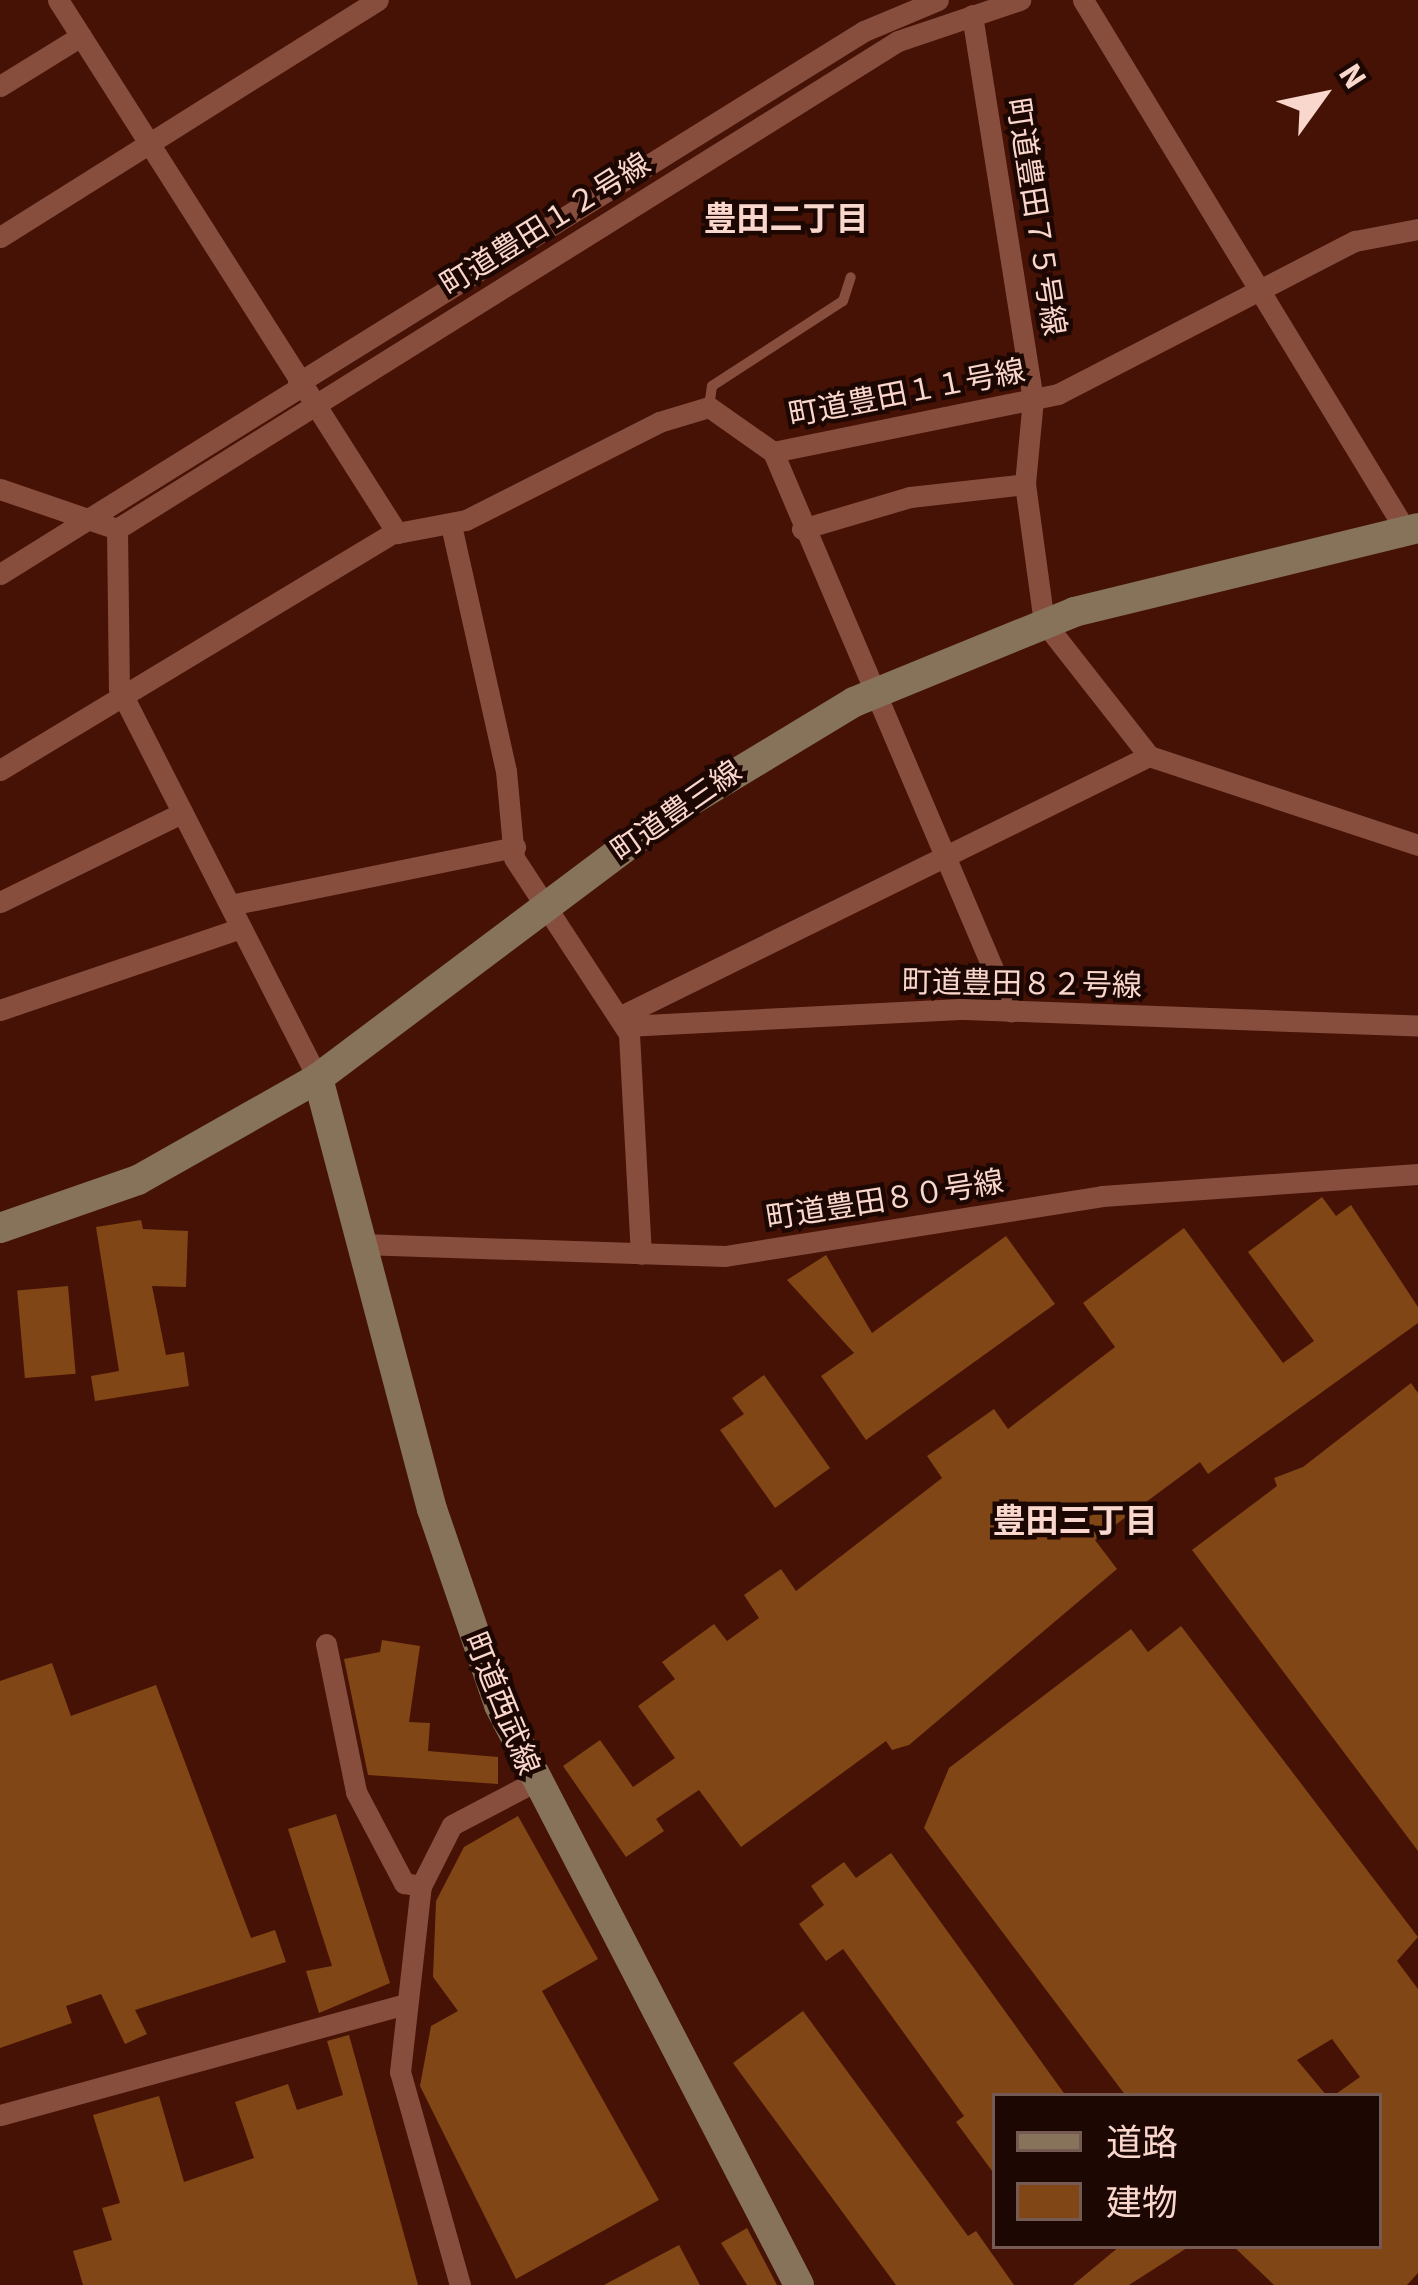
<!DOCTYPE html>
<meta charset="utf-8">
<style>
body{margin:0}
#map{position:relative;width:1418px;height:2285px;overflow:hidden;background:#461205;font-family:"Source Sans 3","Noto Sans JP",sans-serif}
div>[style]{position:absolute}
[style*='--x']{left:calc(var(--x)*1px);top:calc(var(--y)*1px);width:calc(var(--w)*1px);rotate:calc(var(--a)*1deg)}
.building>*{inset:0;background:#804615;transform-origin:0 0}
.lane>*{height:10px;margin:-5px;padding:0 5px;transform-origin:5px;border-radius:5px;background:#874e3e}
.street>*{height:21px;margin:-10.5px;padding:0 10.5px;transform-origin:10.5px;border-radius:10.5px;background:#874e3e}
.secondary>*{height:30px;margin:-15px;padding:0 15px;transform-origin:15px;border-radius:15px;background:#86735a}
span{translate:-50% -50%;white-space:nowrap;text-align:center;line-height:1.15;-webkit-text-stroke:9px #1d0703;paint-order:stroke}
.street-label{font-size:30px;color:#f9d7cd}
.neighbourhood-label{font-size:33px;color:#f9d7cd;font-weight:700}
.legend{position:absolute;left:992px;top:2093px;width:390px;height:156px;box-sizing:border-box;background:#1d0703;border:3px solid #755a54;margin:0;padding:15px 21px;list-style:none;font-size:36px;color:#f9d7cd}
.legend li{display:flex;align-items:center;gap:24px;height:60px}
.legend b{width:60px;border:3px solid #755a54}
.north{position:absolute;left:1262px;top:36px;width:120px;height:120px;-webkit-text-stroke:9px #1d0703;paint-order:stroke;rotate:57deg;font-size:33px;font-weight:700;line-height:48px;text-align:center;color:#f9d7cd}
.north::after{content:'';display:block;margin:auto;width:42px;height:54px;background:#f9d7cd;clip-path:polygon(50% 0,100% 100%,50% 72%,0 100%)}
</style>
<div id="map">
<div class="building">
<div style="clip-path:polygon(1322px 1197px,1336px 1216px,1351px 1205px,1418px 1307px,1418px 1323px,1208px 1474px,1200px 1462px,1095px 1540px,1117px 1569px,909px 1745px,892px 1750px,886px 1741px,741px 1847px,699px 1790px,656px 1819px,664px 1831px,626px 1857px,563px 1766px,600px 1740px,633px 1787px,675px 1758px,638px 1706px,675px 1679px,662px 1662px,714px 1624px,727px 1641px,759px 1618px,744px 1595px,781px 1569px,796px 1591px,942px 1478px,927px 1456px,994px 1409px,1008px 1429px,1115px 1347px,1083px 1303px,1184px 1228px,1283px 1363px,1314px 1341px,1248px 1252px)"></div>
<div style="clip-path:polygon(141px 1220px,143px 1229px,188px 1231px,186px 1287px,152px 1286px,166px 1355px,184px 1352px,189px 1386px,95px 1401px,91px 1376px,119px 1371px,96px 1227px)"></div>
<div style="clip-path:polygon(1006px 1236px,1055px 1304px,866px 1440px,821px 1376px,854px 1353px,787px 1280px,826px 1255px,872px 1333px)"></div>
<div style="left:68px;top:1286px;width:88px;height:51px;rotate:85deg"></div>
<div style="clip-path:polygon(764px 1375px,830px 1468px,775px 1508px,720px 1430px,744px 1414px,732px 1398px)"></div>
<div style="clip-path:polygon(1411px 1383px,1418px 1393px,1418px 1851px,1192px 1550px,1277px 1486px,1274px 1478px,1303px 1467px)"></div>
<div style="clip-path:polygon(1181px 1626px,1418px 1937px,1397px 1961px,1418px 1989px,1418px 2273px,1407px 2285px,1274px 2285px,1233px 2246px,1379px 2246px,1379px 2096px,1333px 2096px,1360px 2077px,1332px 2039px,1297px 2060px,1327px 2096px,1126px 2096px,924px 1828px,949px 1768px,1131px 1629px,1148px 1652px)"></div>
<div style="clip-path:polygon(382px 1640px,420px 1646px,409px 1722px,430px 1723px,428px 1751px,498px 1757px,498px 1784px,368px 1775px,344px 1659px,380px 1652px)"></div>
<div style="clip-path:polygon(52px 1663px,71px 1716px,156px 1685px,251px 1938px,275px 1930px,286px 1962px,135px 2010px,147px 2034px,125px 2044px,101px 1994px,66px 2006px,72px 2023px,0 2048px,0 1681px)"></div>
<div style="clip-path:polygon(336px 1814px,390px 1983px,319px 2013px,306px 1971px,332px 1966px,288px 1829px)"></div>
<div style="clip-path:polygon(518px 1816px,598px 1959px,542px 1991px,659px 2200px,516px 2279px,420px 2086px,431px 2026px,458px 2011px,433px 1977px,436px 1901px,464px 1847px)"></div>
<div style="clip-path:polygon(891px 1853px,1066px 2096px,995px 2096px,995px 2175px,956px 2122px,964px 2116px,843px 1949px,826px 1961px,799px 1924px,824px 1905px,811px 1886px,844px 1862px,856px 1878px)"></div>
<div style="clip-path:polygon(803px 2011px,968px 2236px,976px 2231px,1014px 2285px,896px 2285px,733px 2063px)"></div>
<div style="clip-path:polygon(349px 2035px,418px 2285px,83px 2285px,73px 2251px,112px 2240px,102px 2208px,120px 2203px,93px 2115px,159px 2096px,184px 2182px,254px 2158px,235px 2102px,288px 2084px,297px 2110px,343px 2095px,327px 2041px)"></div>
<div style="clip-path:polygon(747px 2228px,777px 2285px,747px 2285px,721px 2243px)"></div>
<div style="clip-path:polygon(679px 2245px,700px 2285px,604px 2285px)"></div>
<div style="clip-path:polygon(1120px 2246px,1190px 2246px,1129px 2285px,1073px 2285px)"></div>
</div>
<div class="lane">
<div style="--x:709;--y:407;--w:21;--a:-82"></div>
<div style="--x:712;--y:386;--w:156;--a:-33"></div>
<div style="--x:843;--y:301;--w:25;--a:-72"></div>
</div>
<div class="street">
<div style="--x:58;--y:0;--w:632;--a:57.54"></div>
<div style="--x:397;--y:533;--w:70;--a:-10.7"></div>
<div style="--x:466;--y:520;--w:216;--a:-26.9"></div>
<div style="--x:659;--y:422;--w:52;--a:-16.7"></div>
<div style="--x:709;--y:407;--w:78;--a:35.1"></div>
<div style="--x:773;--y:452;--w:291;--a:-11.5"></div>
<div style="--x:1058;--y:394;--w:334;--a:-27.3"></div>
<div style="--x:1355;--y:241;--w:64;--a:-10.8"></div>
<div style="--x:1083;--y:0;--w:622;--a:58.69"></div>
<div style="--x:972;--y:15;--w:389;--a:81"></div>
<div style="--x:1033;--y:399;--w:85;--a:95.4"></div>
<div style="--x:1025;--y:484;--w:139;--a:82.2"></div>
<div style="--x:1044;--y:622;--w:170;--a:51.9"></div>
<div style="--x:1149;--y:756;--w:283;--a:18.3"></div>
<div style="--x:0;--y:86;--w:95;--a:-31.7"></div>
<div style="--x:0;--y:237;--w:446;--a:-32.1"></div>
<div style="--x:298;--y:383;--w:667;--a:-31.88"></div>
<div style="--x:864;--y:31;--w:80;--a:-22.7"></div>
<div style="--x:773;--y:452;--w:608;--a:66.94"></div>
<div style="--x:0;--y:489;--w:124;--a:18.9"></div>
<div style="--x:117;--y:529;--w:159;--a:89.3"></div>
<div style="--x:119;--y:688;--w:438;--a:63"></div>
<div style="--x:451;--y:525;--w:252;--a:77.4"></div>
<div style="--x:506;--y:771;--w:87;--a:84.7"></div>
<div style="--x:514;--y:858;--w:210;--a:56.8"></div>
<div style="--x:629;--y:1034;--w:220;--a:86.9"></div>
<div style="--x:117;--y:529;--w:921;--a:-32"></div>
<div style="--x:898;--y:41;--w:129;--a:-18.6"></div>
<div style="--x:802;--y:529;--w:113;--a:-16.5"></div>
<div style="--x:910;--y:497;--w:116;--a:-6.4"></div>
<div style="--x:0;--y:574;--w:354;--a:-31.9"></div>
<div style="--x:0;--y:770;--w:461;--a:-31.1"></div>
<div style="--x:0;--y:902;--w:203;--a:-26.1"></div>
<div style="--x:230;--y:905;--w:291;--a:-11.5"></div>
<div style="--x:0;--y:1010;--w:255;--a:-18.8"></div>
<div style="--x:619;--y:1017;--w:591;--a:-26.22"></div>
<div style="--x:625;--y:1026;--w:340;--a:-2.9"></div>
<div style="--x:965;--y:1009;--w:453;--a:2.1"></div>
<div style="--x:361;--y:1244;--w:364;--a:1.9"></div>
<div style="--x:725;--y:1256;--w:382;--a:-9"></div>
<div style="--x:1102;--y:1196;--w:317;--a:-4"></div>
<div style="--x:326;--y:1644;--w:151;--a:78.5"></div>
<div style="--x:356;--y:1792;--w:103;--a:62.2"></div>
<div style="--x:404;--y:1883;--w:17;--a:10"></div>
<div style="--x:0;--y:2115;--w:422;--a:-15.3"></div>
<div style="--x:460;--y:2285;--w:221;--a:-105.7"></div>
<div style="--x:400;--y:2072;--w:187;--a:-83.6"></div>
<div style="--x:421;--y:1886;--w:68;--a:-63.1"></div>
<div style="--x:452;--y:1825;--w:90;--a:-27.7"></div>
</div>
<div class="secondary">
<div style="--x:318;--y:1078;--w:446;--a:75.2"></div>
<div style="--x:432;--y:1509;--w:207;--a:71.1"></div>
<div style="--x:499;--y:1705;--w:653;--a:62.65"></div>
<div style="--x:0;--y:1228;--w:146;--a:-19.2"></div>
<div style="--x:138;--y:1180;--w:207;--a:-29.5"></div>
<div style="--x:318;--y:1078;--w:439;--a:-36.9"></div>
<div style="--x:669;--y:814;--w:216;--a:-31.2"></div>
<div style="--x:854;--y:702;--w:238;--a:-22.2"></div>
<div style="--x:1074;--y:612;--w:354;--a:-13.7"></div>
</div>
<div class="street-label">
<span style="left:1035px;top:217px;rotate:81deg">町道豊田７５号線</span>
<span style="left:546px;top:225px;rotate:-32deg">町道豊田１２号線</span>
<span style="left:907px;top:394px;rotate:-11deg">町道豊田１１号線</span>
<span style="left:677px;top:812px;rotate:-35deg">町道豊三線</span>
<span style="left:1022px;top:985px;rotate:1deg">町道豊田８２号線</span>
<span style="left:885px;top:1201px;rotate:-9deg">町道豊田８０号線</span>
<span style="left:501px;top:1704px;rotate:68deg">町道西武線</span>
</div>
<div class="neighbourhood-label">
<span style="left:786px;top:220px">豊田二丁目</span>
<span style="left:1075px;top:1522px">豊田三丁目</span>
</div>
<ul class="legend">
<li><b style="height:15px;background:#86735a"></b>道路</li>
<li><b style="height:33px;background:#804615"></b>建物</li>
</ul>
<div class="north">N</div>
</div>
